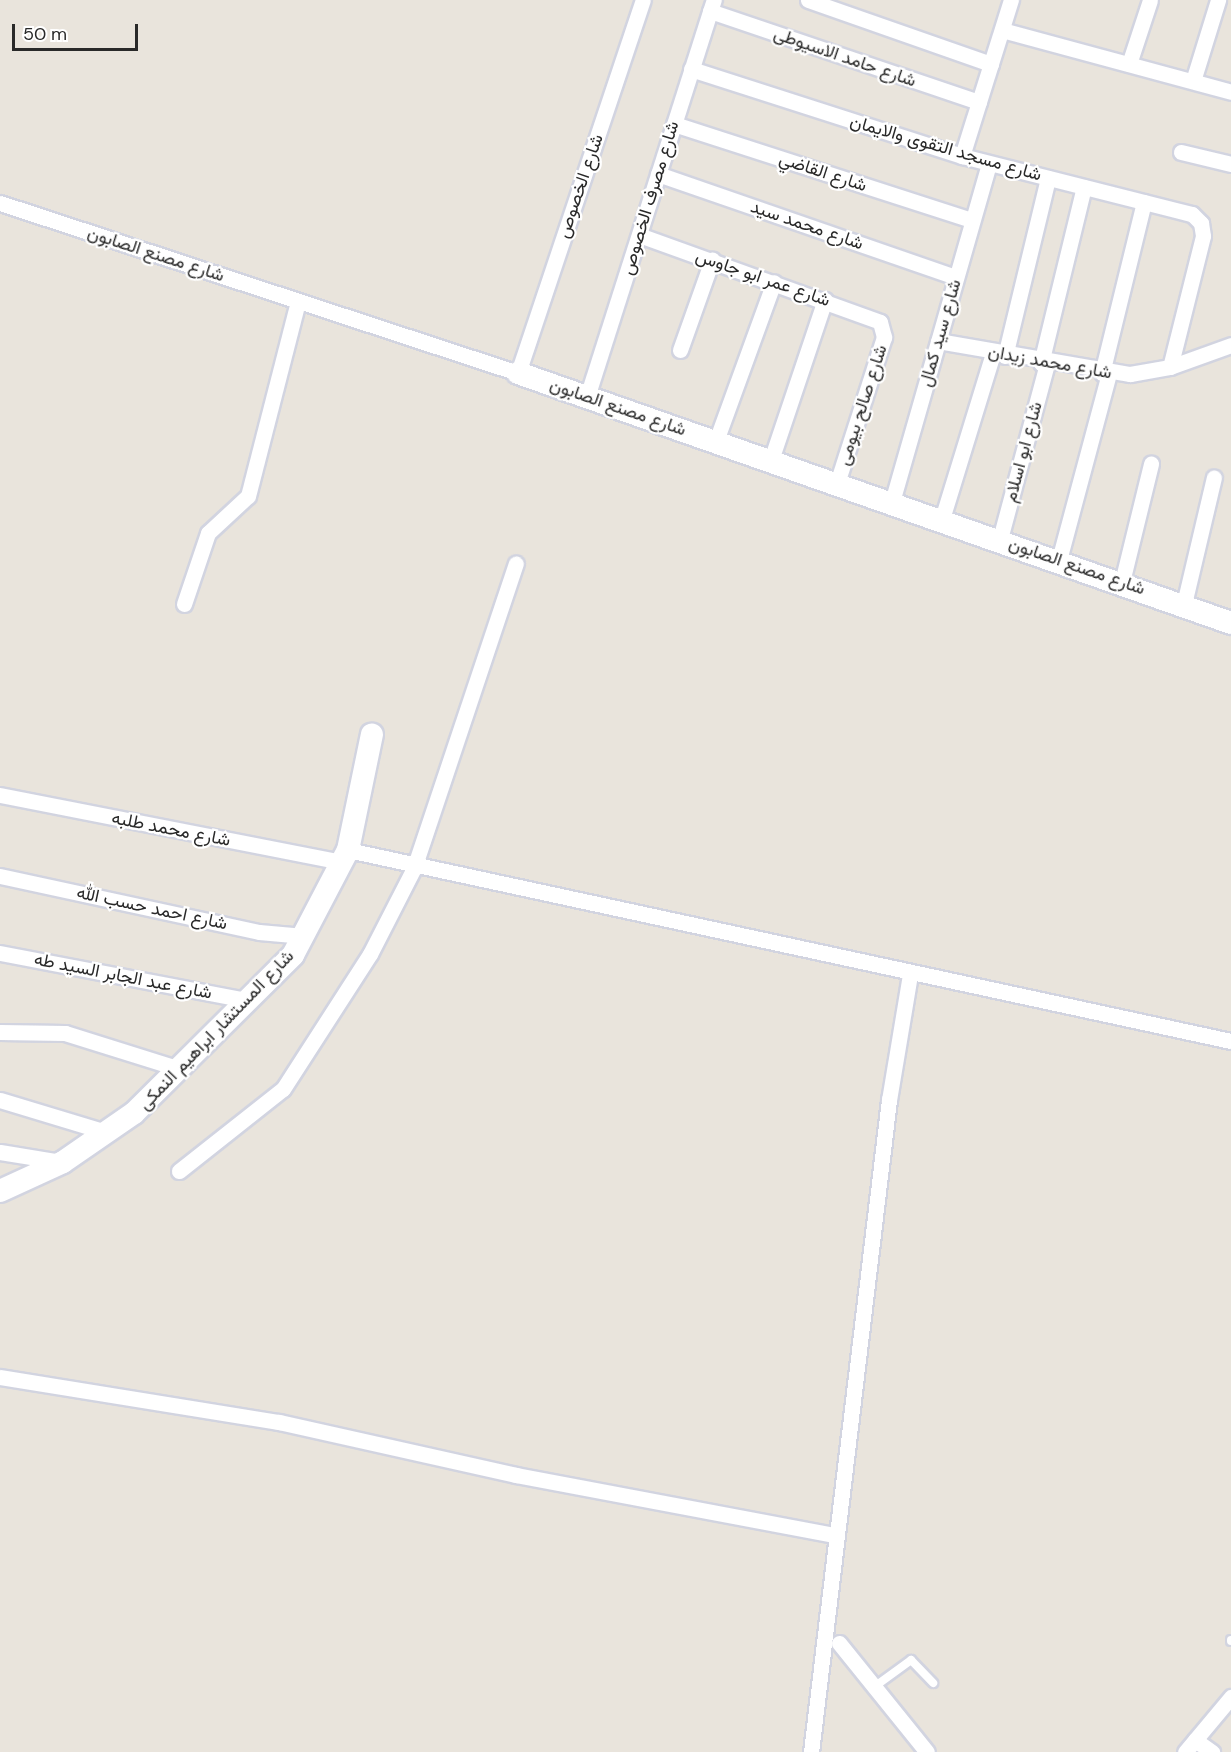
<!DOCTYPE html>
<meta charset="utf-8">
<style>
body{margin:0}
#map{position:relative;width:1231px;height:1752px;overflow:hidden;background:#e9e4dc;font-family:"DM Sans",Vazirmatn,sans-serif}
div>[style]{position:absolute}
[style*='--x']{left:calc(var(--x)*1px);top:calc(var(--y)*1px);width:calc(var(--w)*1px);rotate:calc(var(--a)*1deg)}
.roads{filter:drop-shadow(2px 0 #d2d4e0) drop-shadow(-2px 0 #d2d4e0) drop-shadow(0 2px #d2d4e0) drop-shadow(0 -2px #d2d4e0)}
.lane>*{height:8px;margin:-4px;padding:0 4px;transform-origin:4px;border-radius:4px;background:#fff}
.street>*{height:15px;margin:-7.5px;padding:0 7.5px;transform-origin:7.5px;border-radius:7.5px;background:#fff}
.secondary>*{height:22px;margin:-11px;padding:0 11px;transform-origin:11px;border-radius:11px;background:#fff}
span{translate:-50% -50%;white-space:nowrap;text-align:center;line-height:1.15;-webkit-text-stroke:4.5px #fff;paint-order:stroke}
.street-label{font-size:18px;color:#292929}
.scale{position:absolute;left:12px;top:24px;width:126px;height:27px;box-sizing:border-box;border:3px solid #292929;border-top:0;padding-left:8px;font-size:18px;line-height:21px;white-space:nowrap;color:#292929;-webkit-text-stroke:4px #fff;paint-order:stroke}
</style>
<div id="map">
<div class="roads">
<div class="lane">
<div style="--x:1231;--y:1641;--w:1;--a:-90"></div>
<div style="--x:874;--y:1687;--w:46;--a:-36.1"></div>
<div style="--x:911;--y:1660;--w:32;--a:46"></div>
</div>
<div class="street">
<div style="--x:808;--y:0;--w:194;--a:19.3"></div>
<div style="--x:710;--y:11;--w:284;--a:18.7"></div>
<div style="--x:1002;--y:30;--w:237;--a:15.1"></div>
<div style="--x:1129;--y:64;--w:67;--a:-71.8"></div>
<div style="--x:691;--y:69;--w:285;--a:17.8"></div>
<div style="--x:962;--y:156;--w:237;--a:14.2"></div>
<div style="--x:1192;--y:214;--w:13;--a:45"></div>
<div style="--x:1201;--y:223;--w:13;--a:81"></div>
<div style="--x:1203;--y:236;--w:135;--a:104.1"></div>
<div style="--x:1193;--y:81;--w:85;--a:-72.8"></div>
<div style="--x:674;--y:124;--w:313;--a:17.9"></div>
<div style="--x:1181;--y:152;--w:51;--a:13.5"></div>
<div style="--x:962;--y:156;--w:164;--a:-72.6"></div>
<div style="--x:658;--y:174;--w:315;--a:19.1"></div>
<div style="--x:0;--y:203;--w:545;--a:18.17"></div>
<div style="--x:518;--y:373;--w:393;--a:-71.5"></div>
<div style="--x:639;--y:235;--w:256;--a:19.8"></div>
<div style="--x:880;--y:322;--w:16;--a:75"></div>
<div style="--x:884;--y:337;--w:153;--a:107.8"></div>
<div style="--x:938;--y:341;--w:195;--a:9.8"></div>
<div style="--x:1130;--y:374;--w:41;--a:-9.9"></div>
<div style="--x:1170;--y:367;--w:65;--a:-19.8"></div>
<div style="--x:680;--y:350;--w:96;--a:-70.4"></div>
<div style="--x:1005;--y:356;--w:183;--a:-76.4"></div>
<div style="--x:1041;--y:363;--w:181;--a:-76.3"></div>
<div style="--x:1102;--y:373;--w:176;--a:-76.2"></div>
<div style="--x:587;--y:397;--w:417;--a:-72.3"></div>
<div style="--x:716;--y:441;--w:169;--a:-70"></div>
<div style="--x:771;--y:460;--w:169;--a:-71.4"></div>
<div style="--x:892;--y:502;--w:352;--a:-74"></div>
<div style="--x:942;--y:519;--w:174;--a:-72.9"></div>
<div style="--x:1000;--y:539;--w:181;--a:-75"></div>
<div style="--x:1059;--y:560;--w:194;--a:-75"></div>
<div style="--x:1122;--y:582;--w:122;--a:-76.2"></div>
<div style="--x:184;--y:604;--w:75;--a:-71.3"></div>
<div style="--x:208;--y:533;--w:54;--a:-42.8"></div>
<div style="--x:248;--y:496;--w:201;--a:-75.6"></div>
<div style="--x:1184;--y:604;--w:130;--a:-76.7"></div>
<div style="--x:0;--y:795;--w:349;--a:11.1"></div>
<div style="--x:348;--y:850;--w:903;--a:12.21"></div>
<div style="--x:0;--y:876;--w:265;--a:12.2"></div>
<div style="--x:259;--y:932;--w:45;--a:5.1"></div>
<div style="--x:0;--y:953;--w:250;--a:10.8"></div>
<div style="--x:0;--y:1032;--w:65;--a:0.9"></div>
<div style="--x:65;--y:1033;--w:121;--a:17.4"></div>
<div style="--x:0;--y:1100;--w:114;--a:16.8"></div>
<div style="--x:0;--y:1152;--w:63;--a:9.2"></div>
<div style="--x:179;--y:1171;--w:132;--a:-38.3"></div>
<div style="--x:283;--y:1089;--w:161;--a:-57.2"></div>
<div style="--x:370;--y:954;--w:97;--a:-62.9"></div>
<div style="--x:414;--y:868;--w:321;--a:-71.5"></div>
<div style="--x:0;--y:1377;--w:283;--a:9.2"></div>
<div style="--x:279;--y:1422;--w:243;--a:12.6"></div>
<div style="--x:516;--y:1475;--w:325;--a:10.7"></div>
<div style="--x:839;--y:1643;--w:140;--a:51.1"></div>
<div style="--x:1195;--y:1740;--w:21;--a:35"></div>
<div style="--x:811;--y:1752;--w:657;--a:-83.18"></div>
<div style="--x:889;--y:1100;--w:127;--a:-80.5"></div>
<div style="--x:1185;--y:1752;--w:72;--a:-50.1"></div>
</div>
<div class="secondary">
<div style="--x:518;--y:373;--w:756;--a:19.32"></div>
<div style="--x:0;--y:1191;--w:69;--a:-24.7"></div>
<div style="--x:63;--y:1162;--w:86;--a:-34.6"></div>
<div style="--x:134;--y:1113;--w:224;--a:-44.8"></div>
<div style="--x:293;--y:955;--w:119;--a:-62.4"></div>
<div style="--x:348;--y:850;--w:118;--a:-78.3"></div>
</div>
</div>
<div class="street-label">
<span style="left:845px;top:57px;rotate:19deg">شارع حامد الاسيوطى</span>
<span style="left:946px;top:148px;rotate:16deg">شارع مسجد التقوى والايمان</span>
<span style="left:823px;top:172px;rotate:18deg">شارع القاضي</span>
<span style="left:580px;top:186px;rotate:-71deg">شارع الخصوص</span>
<span style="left:650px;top:198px;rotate:-73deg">شارع مصرف الخصوص</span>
<span style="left:807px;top:225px;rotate:19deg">شارع محمد سيد</span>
<span style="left:156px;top:254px;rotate:18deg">شارع مصنع الصابون</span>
<span style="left:763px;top:278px;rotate:19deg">شارع عمر ابو جاوس</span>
<span style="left:940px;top:333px;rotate:-74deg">شارع سيد كمال</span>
<span style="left:1050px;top:362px;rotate:10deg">شارع محمد زيدان</span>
<span style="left:862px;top:405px;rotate:-72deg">شارع صالح بيومى</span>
<span style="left:618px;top:407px;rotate:19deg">شارع مصنع الصابون</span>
<span style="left:1023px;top:452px;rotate:-75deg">شارع ابو اسلام</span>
<span style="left:1077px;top:566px;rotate:19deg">شارع مصنع الصابون</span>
<span style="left:171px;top:829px;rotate:11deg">شارع محمد طلبه</span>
<span style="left:152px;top:908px;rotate:12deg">شارع احمد حسب الله</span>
<span style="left:123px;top:976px;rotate:11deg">شارع عبد الجابر السيد طه</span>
<span style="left:216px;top:1030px;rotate:-46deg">شارع المستشار ابراهيم النمكى</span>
</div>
<div class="scale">50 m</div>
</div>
